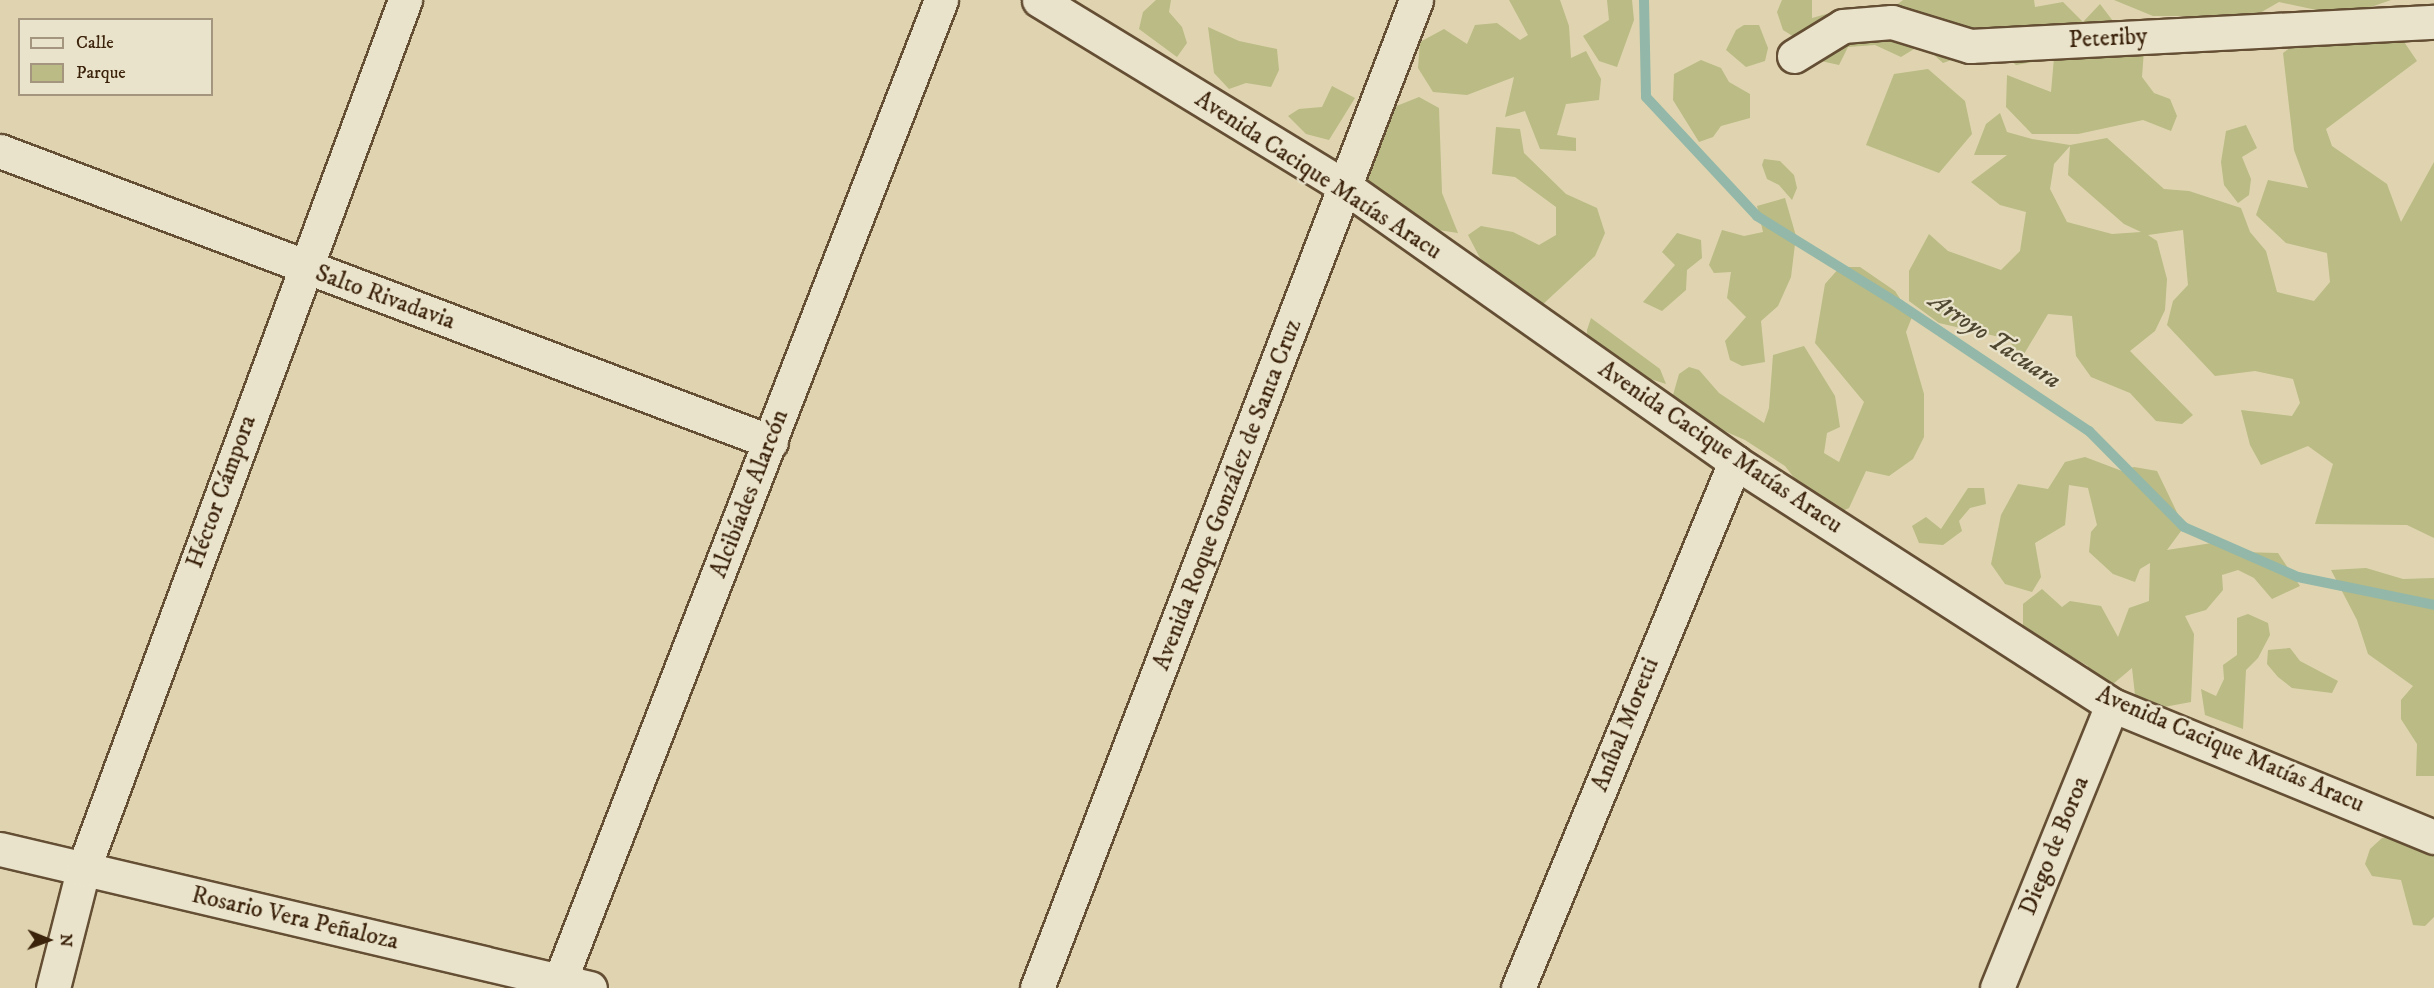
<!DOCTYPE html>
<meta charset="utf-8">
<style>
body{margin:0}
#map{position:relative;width:2434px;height:988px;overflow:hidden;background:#dfd4af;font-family:"IM FELL DW Pica",serif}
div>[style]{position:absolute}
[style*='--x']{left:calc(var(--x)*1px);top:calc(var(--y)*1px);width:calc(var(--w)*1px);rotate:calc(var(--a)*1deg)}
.green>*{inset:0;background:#babb85}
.stream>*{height:10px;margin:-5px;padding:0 5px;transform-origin:5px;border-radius:5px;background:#93b8a9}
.roads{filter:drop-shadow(2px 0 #644e34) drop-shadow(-2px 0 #644e34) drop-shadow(0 2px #644e34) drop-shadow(0 -2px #644e34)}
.street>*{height:33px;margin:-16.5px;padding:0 16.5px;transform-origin:16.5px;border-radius:16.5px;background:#eae3cb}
.secondary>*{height:33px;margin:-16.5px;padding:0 16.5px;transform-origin:16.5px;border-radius:16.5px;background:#eae3cb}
span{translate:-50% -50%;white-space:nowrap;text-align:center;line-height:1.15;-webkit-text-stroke:4.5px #eae3cb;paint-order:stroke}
.street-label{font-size:24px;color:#3b220b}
.water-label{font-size:26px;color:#514832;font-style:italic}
.legend{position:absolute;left:18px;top:18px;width:195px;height:78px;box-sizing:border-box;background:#eae3cb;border:2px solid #a4967e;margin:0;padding:8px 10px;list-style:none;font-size:18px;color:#3b220b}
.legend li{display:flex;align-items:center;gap:12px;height:30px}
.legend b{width:30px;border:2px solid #a4967e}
.north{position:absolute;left:18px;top:910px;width:60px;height:60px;-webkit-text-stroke:4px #eae3cb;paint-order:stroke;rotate:91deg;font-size:16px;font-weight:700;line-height:24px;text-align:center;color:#3b220b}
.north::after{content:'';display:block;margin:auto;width:21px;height:27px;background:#3b220b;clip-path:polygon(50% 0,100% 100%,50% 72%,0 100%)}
</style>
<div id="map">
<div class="green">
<div style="clip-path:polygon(1156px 0,1171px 0,1169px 12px,1182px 27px,1187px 43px,1177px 57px,1139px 29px,1143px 12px)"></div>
<div style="clip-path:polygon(1509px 0,1560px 0,1569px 26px,1571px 58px,1586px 51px,1601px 79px,1599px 100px,1566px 104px,1557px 135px,1576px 138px,1576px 151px,1540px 149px,1525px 111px,1505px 117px,1514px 77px,1467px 95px,1433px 92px,1418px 68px,1420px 42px,1444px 29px,1467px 44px,1475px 25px,1497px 23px,1520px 40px,1528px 35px)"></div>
<div style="clip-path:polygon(1607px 0,1632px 0,1634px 20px,1617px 67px,1599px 61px,1583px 36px,1609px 20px)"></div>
<div style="clip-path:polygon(1782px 0,1812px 0,1812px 18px,1848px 8px,1890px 10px,1903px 0,2034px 0,2035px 7px,2063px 2px,2083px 22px,2100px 4px,2119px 29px,2144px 50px,2142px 77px,2154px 93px,2170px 99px,2177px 116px,2171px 131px,2143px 120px,2078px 134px,2032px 134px,2006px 107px,2007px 75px,2051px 92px,2054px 58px,2016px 65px,1993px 45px,1943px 63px,1922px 44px,1901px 57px,1875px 45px,1848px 47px,1839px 65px,1821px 61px,1815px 50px,1783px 30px,1777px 12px)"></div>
<div style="clip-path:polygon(2114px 0,2391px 0,2345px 16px,2279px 2px,2246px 21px,2217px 16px,2153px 16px)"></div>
<div style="clip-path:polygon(evenodd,2392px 24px,2417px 61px,2326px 129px,2332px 146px,2387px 184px,2401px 222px,2434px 162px,2434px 538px,2407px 525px,2315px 524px,2333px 464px,2308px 446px,2261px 465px,2250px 445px,2241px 410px,2292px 416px,2300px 403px,2293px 379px,2255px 371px,2215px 376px,2167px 325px,2173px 301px,2188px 285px,2183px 230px,2148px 235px,2157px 241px,2167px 279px,2165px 310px,2155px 331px,2130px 351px,2193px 415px,2182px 424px,2156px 421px,2130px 393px,2091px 377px,2076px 356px,2072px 316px,2048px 314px,2021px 359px,2008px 339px,1939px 323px,1909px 301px,1909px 271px,1929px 234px,1948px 251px,2001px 270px,2020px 251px,2026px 212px,2000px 205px,1971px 182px,2007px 155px,1974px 155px,1986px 124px,2000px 113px,2007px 132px,2032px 139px,2070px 145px,2107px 138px,2164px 189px,2189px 191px,2241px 208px,2250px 232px,2266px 251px,2277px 292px,2314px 301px,2330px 282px,2327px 253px,2286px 243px,2256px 215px,2268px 180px,2308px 188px,2294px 150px,2283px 53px,2317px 28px,2392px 24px,2070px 146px,2068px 175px,2124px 224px,2141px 232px,2112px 234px,2067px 222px,2050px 189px,2054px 164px,2070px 146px)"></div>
<div style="clip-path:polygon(1744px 25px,1759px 25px,1768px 48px,1765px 61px,1746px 67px,1726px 50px,1736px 30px)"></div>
<div style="clip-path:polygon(1208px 27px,1239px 41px,1277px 49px,1279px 70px,1271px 87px,1246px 83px,1229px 89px,1214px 73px)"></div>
<div style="clip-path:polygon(1701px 60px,1721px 68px,1729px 82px,1750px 94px,1750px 118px,1721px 126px,1713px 137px,1699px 142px,1673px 100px,1674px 74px)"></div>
<div style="clip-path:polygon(1928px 69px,1965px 101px,1972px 134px,1939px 173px,1866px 145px,1894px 74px)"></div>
<div style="clip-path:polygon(1332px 86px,1355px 98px,1329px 140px,1306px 134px,1288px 116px,1299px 109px,1322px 107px)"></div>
<div style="clip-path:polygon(1419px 97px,1439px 108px,1442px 193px,1458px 233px,1425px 228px,1351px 172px,1354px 123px)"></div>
<div style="clip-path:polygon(2246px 125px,2257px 148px,2242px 157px,2251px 179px,2249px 195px,2238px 203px,2224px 185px,2221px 162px,2226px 131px)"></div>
<div style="clip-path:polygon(1496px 127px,1520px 129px,1524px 153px,1566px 194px,1597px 208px,1605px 233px,1595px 256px,1541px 306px,1480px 258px,1468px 235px,1481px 226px,1513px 232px,1539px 245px,1556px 235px,1556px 207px,1515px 177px,1492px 174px)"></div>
<div style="clip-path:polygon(1764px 159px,1780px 161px,1794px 175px,1797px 188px,1792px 200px,1779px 185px,1767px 179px,1762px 165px)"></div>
<div style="clip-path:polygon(1785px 198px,1796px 236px,1791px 277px,1778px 306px,1761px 321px,1765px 362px,1742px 366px,1730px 360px,1725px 341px,1746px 317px,1727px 298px,1731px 272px,1714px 273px,1709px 265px,1722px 230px,1744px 236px,1763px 232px,1757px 206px)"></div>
<div style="clip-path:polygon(1677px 233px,1701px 240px,1702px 258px,1687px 270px,1686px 290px,1662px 311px,1643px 302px,1675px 265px,1662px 252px)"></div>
<div style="clip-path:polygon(1840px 267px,1860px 267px,1895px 291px,1912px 317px,1906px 332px,1924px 394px,1924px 437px,1913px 459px,1889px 476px,1866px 471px,1849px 508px,1838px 513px,1808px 496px,1785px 466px,1745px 440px,1697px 419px,1673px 395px,1679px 374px,1689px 367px,1699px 370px,1719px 393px,1764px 423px,1769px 408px,1773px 355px,1804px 346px,1835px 396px,1840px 427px,1827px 433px,1824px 453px,1839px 462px,1864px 402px,1815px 343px,1825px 284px)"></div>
<div style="clip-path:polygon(1591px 318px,1660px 369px,1666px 384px,1623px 370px,1588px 345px,1587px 330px)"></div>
<div style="clip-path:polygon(2085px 457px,2122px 471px,2134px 467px,2157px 471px,2184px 527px,2167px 550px,2212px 543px,2239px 552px,2278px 553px,2300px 586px,2272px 599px,2254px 578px,2238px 570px,2222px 575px,2223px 590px,2206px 610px,2185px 616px,2194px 634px,2191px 702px,2164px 707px,2135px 695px,2132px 668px,2113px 684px,2089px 680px,2088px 666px,2023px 628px,2023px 604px,2042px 589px,2062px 607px,2070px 601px,2101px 606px,2118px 637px,2129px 608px,2149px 601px,2150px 563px,2140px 569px,2135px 582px,2113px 574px,2089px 552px,2091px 532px,2097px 525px,2088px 488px,2069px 485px,2065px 525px,2035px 543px,2041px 577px,2032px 592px,2005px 584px,1991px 564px,2001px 515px,2018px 484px,2048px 489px,2065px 462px)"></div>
<div style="clip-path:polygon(1968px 488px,1984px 488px,1986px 504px,1970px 508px,1959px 521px,1962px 531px,1943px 545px,1919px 543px,1912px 526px,1926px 517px,1941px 529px)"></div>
<div style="clip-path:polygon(2366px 568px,2403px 579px,2434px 578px,2434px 776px,2416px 776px,2417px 744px,2401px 719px,2401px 700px,2413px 686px,2368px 654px,2357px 620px,2331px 570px)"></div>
<div style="clip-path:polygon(2248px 614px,2268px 623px,2270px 635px,2258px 658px,2246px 670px,2243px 729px,2205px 715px,2201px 689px,2216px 696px,2224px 679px,2223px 665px,2237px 655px,2237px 618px)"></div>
<div style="clip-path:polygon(2290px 648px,2300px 661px,2338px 681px,2332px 693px,2292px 688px,2278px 677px,2267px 664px,2268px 650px)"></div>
<div style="clip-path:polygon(2397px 836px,2434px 851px,2434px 917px,2425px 926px,2413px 925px,2401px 880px,2372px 876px,2365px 864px,2370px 849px,2382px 838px)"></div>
</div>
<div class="stream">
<div style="--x:1644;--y:0;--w:97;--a:88.8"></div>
<div style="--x:1646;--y:97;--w:163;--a:47"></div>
<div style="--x:1757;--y:216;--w:167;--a:31.8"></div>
<div style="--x:1899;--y:304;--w:229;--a:33.8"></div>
<div style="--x:2089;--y:431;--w:135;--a:45.3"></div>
<div style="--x:2184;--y:527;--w:124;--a:23.7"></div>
<div style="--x:2298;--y:577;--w:139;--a:11.6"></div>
</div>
<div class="roads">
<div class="street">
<div style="--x:1039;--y:0;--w:361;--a:31.4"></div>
<div style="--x:1347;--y:188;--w:475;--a:35.2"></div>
<div style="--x:1735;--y:462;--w:449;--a:32.8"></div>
<div style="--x:2112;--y:705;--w:348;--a:22.3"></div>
<div style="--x:1794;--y:56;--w:57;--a:-31.5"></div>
<div style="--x:1843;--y:26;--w:49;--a:-4.7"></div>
<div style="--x:1892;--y:22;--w:82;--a:17.1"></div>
<div style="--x:1970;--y:46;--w:465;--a:-3"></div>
<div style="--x:0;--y:151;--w:824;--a:20.68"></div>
<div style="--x:0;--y:849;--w:606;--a:13.26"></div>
<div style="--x:53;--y:988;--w:122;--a:-75.7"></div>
<div style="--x:83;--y:870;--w:928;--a:-69.69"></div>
<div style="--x:557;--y:988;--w:1060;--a:-68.76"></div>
<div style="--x:1518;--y:988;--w:569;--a:-67.58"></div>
<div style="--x:1997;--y:988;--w:305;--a:-67.9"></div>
</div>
<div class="secondary">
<div style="--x:1037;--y:988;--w:1058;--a:-69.01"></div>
</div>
</div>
<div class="street-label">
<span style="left:2108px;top:39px;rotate:-3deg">Peteriby</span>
<span style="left:1318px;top:176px;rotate:33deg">Avenida Cacique Matías Aracu</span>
<span style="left:385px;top:298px;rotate:20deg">Salto Rivadavia</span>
<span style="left:1720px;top:448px;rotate:34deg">Avenida Cacique Matías Aracu</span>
<span style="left:222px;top:492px;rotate:-70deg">Héctor Cámpora</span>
<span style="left:750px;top:494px;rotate:-69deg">Alcibíades Alarcón</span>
<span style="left:1228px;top:495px;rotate:-69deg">Avenida Roque González de Santa Cruz</span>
<span style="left:1626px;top:725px;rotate:-68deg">Aníbal Moretti</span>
<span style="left:2230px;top:750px;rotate:23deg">Avenida Cacique Matías Aracu</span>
<span style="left:2055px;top:846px;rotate:-68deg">Diego de Boroa</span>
<span style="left:295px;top:919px;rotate:13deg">Rosario Vera Peñaloza</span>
</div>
<div class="water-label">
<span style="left:1995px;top:341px;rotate:34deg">Arroyo Tacuara</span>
</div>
<ul class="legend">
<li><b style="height:8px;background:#eae3cb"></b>Calle</li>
<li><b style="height:16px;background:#babb85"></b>Parque</li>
</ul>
<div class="north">N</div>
</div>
